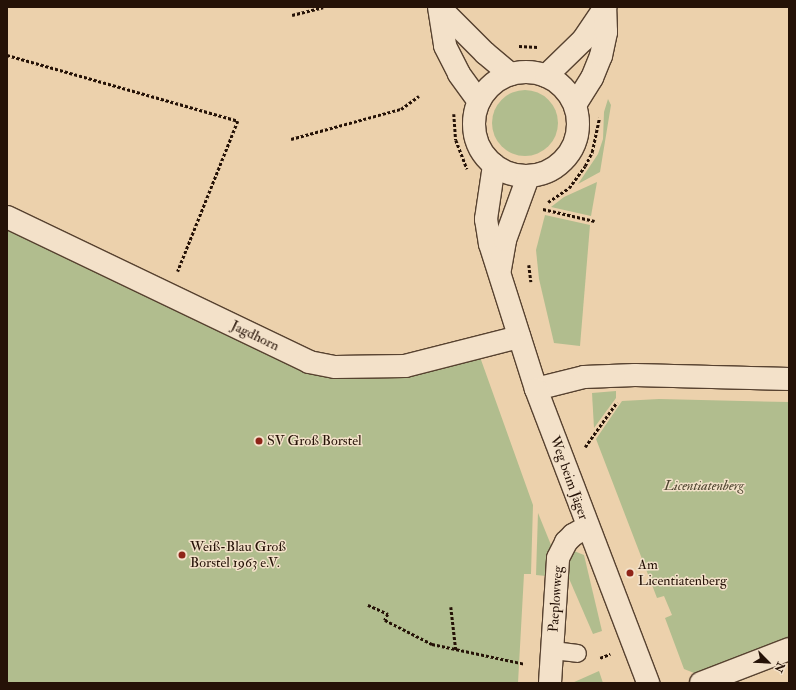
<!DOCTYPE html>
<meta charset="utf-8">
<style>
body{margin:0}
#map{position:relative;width:796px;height:690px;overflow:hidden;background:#ecd1ac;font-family:"IM FELL Double Pica",serif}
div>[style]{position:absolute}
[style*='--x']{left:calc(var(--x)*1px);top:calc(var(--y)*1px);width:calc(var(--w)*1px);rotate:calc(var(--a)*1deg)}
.green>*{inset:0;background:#b1bd8e}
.round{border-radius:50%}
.path>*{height:2.5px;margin-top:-1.25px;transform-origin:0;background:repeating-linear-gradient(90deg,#251207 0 3px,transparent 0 5px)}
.roads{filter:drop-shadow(1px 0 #574230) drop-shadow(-1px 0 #574230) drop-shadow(0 1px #574230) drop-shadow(0 -1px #574230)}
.service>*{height:17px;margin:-8.5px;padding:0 8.5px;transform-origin:8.5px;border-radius:8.5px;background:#f3e1c9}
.minor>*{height:22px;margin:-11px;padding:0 11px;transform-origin:11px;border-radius:11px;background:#f3e1c9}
.tertiary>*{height:22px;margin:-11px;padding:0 11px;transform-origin:11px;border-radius:11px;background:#f3e1c9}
.tertiary>.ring{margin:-11px;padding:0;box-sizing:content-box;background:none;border:22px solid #f3e1c9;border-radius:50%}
.dots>*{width:11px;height:11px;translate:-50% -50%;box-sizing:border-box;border:2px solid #f3e1c9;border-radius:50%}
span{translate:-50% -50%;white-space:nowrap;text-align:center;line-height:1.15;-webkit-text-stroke:3px #f3e1c9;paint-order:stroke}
.street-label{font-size:14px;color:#251207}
.poi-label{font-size:14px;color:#251207}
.left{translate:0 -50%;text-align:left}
.park-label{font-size:14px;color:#4f4530;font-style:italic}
.frame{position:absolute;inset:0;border:8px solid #251207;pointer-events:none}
.north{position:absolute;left:748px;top:642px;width:40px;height:40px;-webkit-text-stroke:3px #f3e1c9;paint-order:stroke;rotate:114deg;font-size:11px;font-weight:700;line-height:16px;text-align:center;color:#251207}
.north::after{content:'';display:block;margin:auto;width:14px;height:18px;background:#251207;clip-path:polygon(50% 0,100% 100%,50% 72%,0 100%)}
</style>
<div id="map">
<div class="green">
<div class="round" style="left:492px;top:90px;width:66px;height:66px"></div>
<div style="clip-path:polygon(608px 99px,611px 105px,600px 172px,578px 184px,598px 154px,603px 139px,604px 112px)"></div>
<div style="clip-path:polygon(597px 182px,591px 216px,551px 207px,564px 197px)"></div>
<div style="clip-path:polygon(545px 215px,590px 225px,580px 346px,554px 343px,539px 279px,536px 250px)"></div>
<div style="clip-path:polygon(7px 228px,304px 371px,480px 357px,533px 505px,531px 574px,524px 574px,518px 683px,7px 683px)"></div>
<div style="clip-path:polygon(616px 391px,616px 398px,594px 428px,592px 393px)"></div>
<div style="clip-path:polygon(659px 399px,789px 402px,789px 640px,709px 671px,694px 673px,684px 669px,665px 618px,672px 615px,664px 596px,657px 598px,596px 439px,622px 401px)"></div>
<div style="clip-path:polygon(538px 513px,551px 545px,546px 576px,536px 575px)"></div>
<div style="clip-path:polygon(574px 551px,584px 555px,602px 631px,593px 634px,564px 567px)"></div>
<div style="clip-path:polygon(599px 671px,603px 683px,572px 683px)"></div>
</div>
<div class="path">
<div style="--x:292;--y:15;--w:32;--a:-14"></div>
<div style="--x:519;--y:46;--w:19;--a:3"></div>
<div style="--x:7;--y:55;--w:240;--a:15.9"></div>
<div style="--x:238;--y:121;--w:162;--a:111.8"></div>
<div style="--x:454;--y:114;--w:26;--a:86"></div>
<div style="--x:456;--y:140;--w:31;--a:69"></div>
<div style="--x:291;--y:139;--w:114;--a:-15.3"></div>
<div style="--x:401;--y:109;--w:22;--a:-36"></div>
<div style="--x:548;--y:202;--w:25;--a:-34"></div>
<div style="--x:569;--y:188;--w:27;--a:-54"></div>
<div style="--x:585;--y:166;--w:16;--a:-63"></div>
<div style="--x:592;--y:152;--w:35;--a:-78"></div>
<div style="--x:543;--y:209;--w:53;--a:13"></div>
<div style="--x:529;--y:265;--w:17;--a:83"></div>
<div style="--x:585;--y:447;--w:55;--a:-54.6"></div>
<div style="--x:368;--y:605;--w:22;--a:24"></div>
<div style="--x:388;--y:614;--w:7;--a:117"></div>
<div style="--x:385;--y:620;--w:53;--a:27.1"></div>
<div style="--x:432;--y:644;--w:95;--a:12.1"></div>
<div style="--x:451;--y:607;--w:43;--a:83.4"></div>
<div style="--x:600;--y:658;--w:11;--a:-22"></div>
</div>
<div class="roads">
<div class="service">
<div style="--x:553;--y:650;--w:24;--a:7"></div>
</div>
<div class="minor">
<div style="--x:7;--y:217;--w:335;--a:25.6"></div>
<div style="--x:309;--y:362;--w:26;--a:11"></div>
<div style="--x:335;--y:367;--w:70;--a:-0.8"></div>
<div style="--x:405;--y:366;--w:118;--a:-14.3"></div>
<div style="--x:536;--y:389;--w:49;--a:-14"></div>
<div style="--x:584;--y:377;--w:51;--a:-2.2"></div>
<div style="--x:635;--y:375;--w:154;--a:1.5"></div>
<div style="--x:550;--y:683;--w:125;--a:-86.3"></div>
<div style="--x:558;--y:558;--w:18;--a:-63"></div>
<div style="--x:566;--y:542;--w:10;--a:-45"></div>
<div style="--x:573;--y:535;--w:16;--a:-30"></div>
<div style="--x:701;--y:683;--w:94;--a:-21.1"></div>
</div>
<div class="tertiary">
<div style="--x:439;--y:7;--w:39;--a:81"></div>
<div style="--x:445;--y:46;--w:31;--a:63"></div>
<div style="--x:459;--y:74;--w:34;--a:54"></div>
<div style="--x:440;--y:8;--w:64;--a:45"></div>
<div style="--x:485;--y:53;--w:33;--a:40"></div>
<div class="ring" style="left:474px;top:72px;width:82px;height:82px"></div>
<div style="--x:546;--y:76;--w:52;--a:-44.2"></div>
<div style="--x:583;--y:40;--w:40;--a:-56"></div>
<div style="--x:575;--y:105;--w:32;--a:-58"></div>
<div style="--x:592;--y:78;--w:24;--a:-68"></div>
<div style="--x:601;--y:56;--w:25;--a:-78"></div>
<div style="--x:606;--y:32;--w:25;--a:-92"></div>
<div style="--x:494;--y:165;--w:55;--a:98.4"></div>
<div style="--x:486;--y:219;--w:25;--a:81"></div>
<div style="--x:490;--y:244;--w:152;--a:72.4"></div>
<div style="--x:536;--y:389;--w:315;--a:69.1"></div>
<div style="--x:500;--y:269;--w:29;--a:-80"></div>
<div style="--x:505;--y:240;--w:67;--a:-69.9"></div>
</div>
</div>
<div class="dots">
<div style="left:259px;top:441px;background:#8f2418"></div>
<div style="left:182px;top:555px;background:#8f2418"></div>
<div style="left:630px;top:573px;background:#8f2418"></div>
</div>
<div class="street-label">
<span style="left:255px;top:336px;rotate:26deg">Jagdhorn</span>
<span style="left:569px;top:478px;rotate:70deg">Weg beim Jäger</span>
<span style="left:556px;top:599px;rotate:-86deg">Paeplowweg</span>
</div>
<div class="poi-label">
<span class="left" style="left:267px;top:441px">SV Groß Borstel</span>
<span class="left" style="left:190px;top:555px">Weiß-Blau Groß<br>Borstel 1963 e.V.</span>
<span class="left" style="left:638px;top:573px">Am<br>Licentiatenberg</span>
</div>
<div class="park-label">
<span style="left:704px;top:486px">Licentiatenberg</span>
</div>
<div class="frame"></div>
<div class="north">N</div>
</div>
